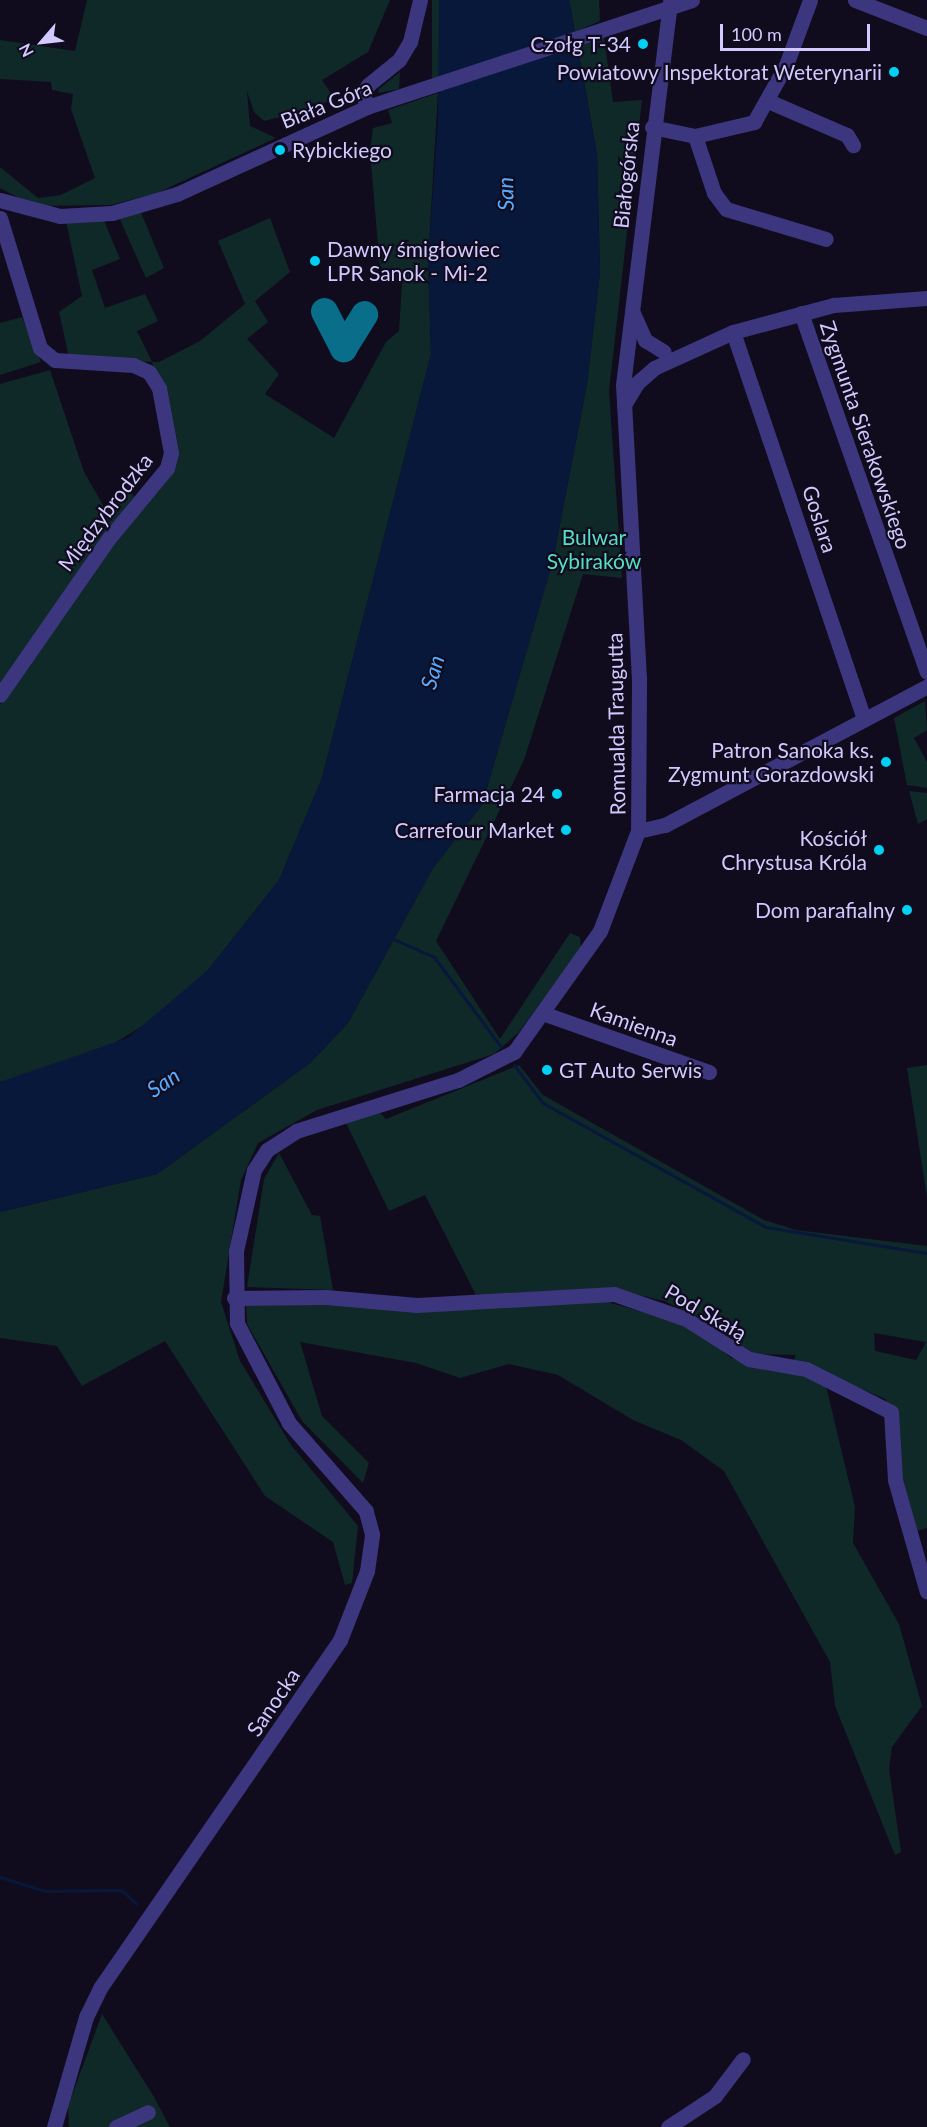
<!DOCTYPE html>
<meta charset="utf-8">
<style>
body{margin:0}
#map{position:relative;width:927px;height:2127px;overflow:hidden;background:#100c1e;font-family:Lato,sans-serif}
div>[style]{position:absolute}
[style*='--x']{left:calc(var(--x)*1px);top:calc(var(--y)*1px);width:calc(var(--w)*1px);rotate:calc(var(--a)*1deg)}
.green>*{inset:0;background:#0f2828;transform-origin:0 0}
.water>*{inset:0;background:#08183b}
.stream>*{height:3px;margin:-1.5px;padding:0 1.5px;transform-origin:1.5px;border-radius:1.5px;background:#08183b}
.taxiway>*{height:27px;margin:-13.5px;padding:0 13.5px;transform-origin:13.5px;border-radius:13.5px;background:#086e89}
.minor>*{height:15px;margin:-7.5px;padding:0 7.5px;transform-origin:7.5px;border-radius:7.5px;background:#3c367e}
.dots>*{width:16px;height:16px;translate:-50% -50%;box-sizing:border-box;border:3px solid #100c1e;border-radius:50%}
span{translate:-50% -50%;white-space:nowrap;text-align:center;line-height:1.15;-webkit-text-stroke:4.5px #100c1e;paint-order:stroke}
.poi-label{font-size:21px;color:#d2c9ff}
.right{translate:-100% -50%;text-align:right}
.left{translate:0 -50%;text-align:left}
.street-label{font-size:21px;color:#d2c9ff}
.park-label{font-size:21px;color:#55dfc3}
.water-label{font-size:22px;color:#57aaff;font-style:italic}
.north{position:absolute;left:12px;top:12px;width:60px;height:60px;-webkit-text-stroke:4px #100c1e;paint-order:stroke;rotate:242deg;font-size:16px;font-weight:700;line-height:24px;text-align:center;color:#d2c9ff}
.north::after{content:'';display:block;margin:auto;width:21px;height:27px;background:#d2c9ff;clip-path:polygon(50% 0,100% 100%,50% 72%,0 100%)}
.scale{position:absolute;left:720px;top:24px;width:150px;height:27px;box-sizing:border-box;border:3px solid #d2c9ff;border-top:0;padding-left:8px;font-size:18px;line-height:21px;white-space:nowrap;color:#d2c9ff;-webkit-text-stroke:4px #100c1e;paint-order:stroke}
</style>
<div id="map">
<div class="green">
<div style="clip-path:polygon(87px 0,390px 0,368px 52px,322px 80px,334px 98px,315px 108px,264px 121px,254px 112px,247px 91px,250px 126px,276px 138px,157px 193px,111px 205px,34px 206px,0 188px,0 167px,38px 198px,61px 195px,95px 178px,71px 109px,73px 94px,52px 90px,51px 82px,0 79px,0 40px,75px 51px)"></div>
<div style="left:432px;top:0;width:7px;height:79px"></div>
<div style="clip-path:polygon(569px 0,599px 0,600px 21px,575px 32px)"></div>
<div style="clip-path:polygon(604px 37px,613px 102px,642px 100px,609px 391px,622px 578px,583px 574px,524px 760px,436px 941px,500px 1039px,570px 933px,580px 937px,581px 948px,519px 1032px,494px 1054px,317px 1110px,258px 1143px,241px 1180px,221px 1302px,240px 1361px,291px 1445px,358px 1526px,352px 1583px,345px 1585px,333px 1542px,265px 1496px,165px 1341px,82px 1386px,57px 1346px,0 1338px,0 1212px,157px 1174px,310px 1063px,348px 1023px,433px 868px,482px 805px,553px 560px,587px 384px,600px 272px,597px 154px,577px 43px)"></div>
<div style="clip-path:polygon(400px 72px,399px 89px,378px 93px,379px 89px)"></div>
<div style="clip-path:polygon(438px 93px,428px 261px,431px 354px,322px 778px,279px 880px,208px 970px,154px 1019px,100px 1052px,0 1082px,0 705px,80px 586px,171px 470px,173px 431px,152px 362px,69px 357px,59px 312px,82px 296px,66px 221px,103px 218px,120px 259px,92px 270px,105px 308px,145px 294px,158px 321px,137px 331px,152px 362px,159px 362px,200px 341px,245px 304px,218px 241px,270px 218px,290px 272px,255px 301px,268px 322px,247px 339px,279px 374px,265px 394px,334px 438px,386px 342px,399px 331px,402px 283px,380px 269px,370px 151px,373px 128px,392px 123px,388px 110px)"></div>
<div style="clip-path:polygon(140px 210px,164px 268px,146px 278px,118px 215px)"></div>
<div style="clip-path:polygon(22px 317px,41px 362px,0 375px,0 323px)"></div>
<div style="clip-path:polygon(50px 370px,84px 472px,106px 510px,127px 489px,134px 496px,0 685px,0 384px)"></div>
<div style="clip-path:polygon(925px 701px,927px 730px,914px 738px,927px 762px,927px 788px,907px 785px,894px 718px)"></div>
<div style="clip-path:polygon(909px 791px,927px 793px,927px 819px,918px 824px)"></div>
<div style="clip-path:polygon(evenodd,519px 1065px,543px 1095px,764px 1220px,796px 1230px,927px 1246px,927px 1528px,916px 1531px,902px 1487px,898px 1418px,885px 1399px,794px 1360px,796px 1355px,755px 1354px,703px 1319px,664px 1301px,611px 1288px,476px 1295px,425px 1195px,389px 1211px,345px 1121px,377px 1110px,386px 1119px,519px 1065px,874px 1333px,925px 1342px,926px 1342px,916px 1360px,875px 1351px,874px 1333px)"></div>
<div style="clip-path:polygon(927px 1065px,927px 1198px,907px 1068px)"></div>
<div style="clip-path:polygon(279px 1153px,312px 1215px,320px 1216px,333px 1290px,247px 1287px,264px 1179px)"></div>
<div style="clip-path:polygon(592px 1298px,688px 1324px,731px 1358px,783px 1366px,826px 1386px,855px 1507px,853px 1543px,899px 1624px,922px 1706px,892px 1747px,889px 1769px,901px 1852px,895px 1855px,835px 1706px,830px 1662px,724px 1471px,681px 1440px,633px 1420px,558px 1375px,509px 1364px,460px 1378px,416px 1363px,300px 1342px,322px 1416px,369px 1463px,363px 1483px,302px 1421px,247px 1324px,246px 1304px)"></div>
<div style="clip-path:polygon(102px 2014px,154px 2097px,170px 2127px,69px 2127px,68px 2106px)"></div>
</div>
<div class="water">
<div style="clip-path:polygon(439px 0,569px 0,597px 154px,600px 272px,587px 384px,553px 560px,482px 805px,433px 868px,348px 1023px,310px 1063px,157px 1174px,0 1212px,0 1082px,128px 1038px,208px 970px,279px 880px,322px 778px,431px 354px,428px 261px,438px 120px)"></div>
</div>
<div class="stream">
<div style="--x:391;--y:938;--w:47;--a:23.8"></div>
<div style="--x:434;--y:957;--w:112;--a:53.3"></div>
<div style="--x:514;--y:1065;--w:48;--a:52.7"></div>
<div style="--x:543;--y:1103;--w:255;--a:29.1"></div>
<div style="--x:766;--y:1227;--w:163;--a:9.2"></div>
<div style="--x:0;--y:1877;--w:47;--a:17.3"></div>
<div style="--x:45;--y:1891;--w:76;--a:-0.8"></div>
<div style="--x:121;--y:1890;--w:21;--a:41"></div>
</div>
<div class="taxiway">
<div style="--x:324;--y:311;--w:42;--a:62.8"></div>
<div style="--x:343;--y:348;--w:40;--a:-58"></div>
</div>
<div class="minor">
<div style="--x:855;--y:0;--w:77;--a:21.3"></div>
<div style="--x:768;--y:101;--w:86;--a:23.3"></div>
<div style="--x:847;--y:135;--w:12;--a:59"></div>
<div style="--x:367;--y:107;--w:14;--a:-107"></div>
<div style="--x:363;--y:94;--w:10;--a:-61"></div>
<div style="--x:368;--y:85;--w:40;--a:-39"></div>
<div style="--x:399;--y:60;--w:21;--a:-59"></div>
<div style="--x:410;--y:42;--w:43;--a:-76.6"></div>
<div style="--x:652;--y:127;--w:44;--a:11.8"></div>
<div style="--x:695;--y:136;--w:61;--a:-13.3"></div>
<div style="--x:754;--y:122;--w:65;--a:-60.7"></div>
<div style="--x:786;--y:65;--w:69;--a:-69.7"></div>
<div style="--x:695;--y:136;--w:60;--a:71.6"></div>
<div style="--x:714;--y:193;--w:20;--a:53"></div>
<div style="--x:726;--y:209;--w:104;--a:16.7"></div>
<div style="--x:0;--y:200;--w:62;--a:14.9"></div>
<div style="--x:60;--y:216;--w:52;--a:-3.3"></div>
<div style="--x:112;--y:213;--w:68;--a:-16.3"></div>
<div style="--x:177;--y:194;--w:209;--a:-24.6"></div>
<div style="--x:367;--y:107;--w:342;--a:-18.2"></div>
<div style="--x:0;--y:218;--w:136;--a:72.9"></div>
<div style="--x:40;--y:348;--w:19;--a:39"></div>
<div style="--x:55;--y:360;--w:78;--a:3.7"></div>
<div style="--x:133;--y:365;--w:17;--a:24"></div>
<div style="--x:149;--y:372;--w:19;--a:58"></div>
<div style="--x:159;--y:388;--w:66;--a:79.5"></div>
<div style="--x:171;--y:453;--w:16;--a:105"></div>
<div style="--x:167;--y:468;--w:91;--a:129.6"></div>
<div style="--x:109;--y:538;--w:191;--a:124.8"></div>
<div style="--x:633;--y:313;--w:30;--a:66"></div>
<div style="--x:645;--y:340;--w:22;--a:32"></div>
<div style="--x:801;--y:313;--w:380;--a:70.7"></div>
<div style="--x:733;--y:332;--w:409;--a:71.3"></div>
<div style="--x:624;--y:405;--w:26;--a:-59"></div>
<div style="--x:637;--y:383;--w:23;--a:-41"></div>
<div style="--x:654;--y:368;--w:87;--a:-24.5"></div>
<div style="--x:733;--y:332;--w:105;--a:-15"></div>
<div style="--x:834;--y:305;--w:93;--a:-4.3"></div>
<div style="--x:638;--y:831;--w:28;--a:-13"></div>
<div style="--x:665;--y:825;--w:297;--a:-27.9"></div>
<div style="--x:545;--y:1014;--w:174;--a:19.5"></div>
<div style="--x:234;--y:1298;--w:92;--a:-0.6"></div>
<div style="--x:326;--y:1297;--w:91;--a:5"></div>
<div style="--x:417;--y:1305;--w:197;--a:-3.2"></div>
<div style="--x:614;--y:1294;--w:76;--a:19.1"></div>
<div style="--x:686;--y:1319;--w:75;--a:32.4"></div>
<div style="--x:749;--y:1359;--w:58;--a:10"></div>
<div style="--x:806;--y:1369;--w:95;--a:26.8"></div>
<div style="--x:891;--y:1412;--w:68;--a:86.6"></div>
<div style="--x:895;--y:1480;--w:116;--a:74.1"></div>
<div style="--x:54;--y:2127;--w:115;--a:-73.8"></div>
<div style="--x:86;--y:2017;--w:32;--a:-64"></div>
<div style="--x:100;--y:1988;--w:423;--a:-55.4"></div>
<div style="--x:340;--y:1640;--w:74;--a:-68.6"></div>
<div style="--x:367;--y:1571;--w:37;--a:-82"></div>
<div style="--x:372;--y:1534;--w:24;--a:-105"></div>
<div style="--x:366;--y:1511;--w:117;--a:-131.2"></div>
<div style="--x:289;--y:1423;--w:113;--a:-117.5"></div>
<div style="--x:237;--y:1323;--w:72;--a:-90.8"></div>
<div style="--x:236;--y:1251;--w:83;--a:-77.5"></div>
<div style="--x:254;--y:1170;--w:24;--a:-57"></div>
<div style="--x:267;--y:1150;--w:35;--a:-33"></div>
<div style="--x:296;--y:1131;--w:170;--a:-17.5"></div>
<div style="--x:458;--y:1080;--w:63;--a:-26.6"></div>
<div style="--x:514;--y:1052;--w:148;--a:-54.6"></div>
<div style="--x:600;--y:931;--w:107;--a:-69.2"></div>
<div style="--x:638;--y:831;--w:152;--a:-89.6"></div>
<div style="--x:639;--y:679;--w:294;--a:-93.1"></div>
<div style="--x:623;--y:385;--w:388;--a:-83"></div>
<div style="--x:116;--y:2127;--w:35;--a:-25"></div>
<div style="--x:668;--y:2127;--w:56;--a:-33.4"></div>
<div style="--x:715;--y:2096;--w:46;--a:-52.9"></div>
</div>
<div class="dots">
<div style="left:643px;top:44px;background:#00d1f4"></div>
<div style="left:894px;top:72px;background:#00d1f4"></div>
<div style="left:280px;top:150px;background:#00d1f4"></div>
<div style="left:315px;top:261px;background:#00d1f4"></div>
<div style="left:886px;top:762px;background:#00d1f4"></div>
<div style="left:557px;top:794px;background:#00d1f4"></div>
<div style="left:566px;top:830px;background:#00d1f4"></div>
<div style="left:879px;top:850px;background:#00d1f4"></div>
<div style="left:907px;top:910px;background:#00d1f4"></div>
<div style="left:547px;top:1070px;background:#00d1f4"></div>
</div>
<div class="poi-label">
<span class="right" style="left:631px;top:44px">Czołg T-34</span>
<span class="right" style="left:882px;top:72px">Powiatowy Inspektorat Weterynarii</span>
<span class="left" style="left:292px;top:150px">Rybickiego</span>
<span class="left" style="left:327px;top:261px">Dawny śmigłowiec<br>LPR Sanok - Mi-2</span>
<span class="right" style="left:874px;top:762px">Patron Sanoka ks.<br>Zygmunt Gorazdowski</span>
<span class="right" style="left:545px;top:794px">Farmacja 24</span>
<span class="right" style="left:554px;top:830px">Carrefour Market</span>
<span class="right" style="left:867px;top:850px">Kościół<br>Chrystusa Króla</span>
<span class="right" style="left:895px;top:910px">Dom parafialny</span>
<span class="left" style="left:559px;top:1070px">GT Auto Serwis</span>
</div>
<div class="street-label">
<span style="left:326px;top:104px;rotate:-22deg">Biała Góra</span>
<span style="left:626px;top:175px;rotate:-84deg">Białogórska</span>
<span style="left:866px;top:435px;rotate:71deg">Zygmunta Sierakowskiego</span>
<span style="left:105px;top:512px;rotate:-53deg">Międzybrodzka</span>
<span style="left:820px;top:519px;rotate:72deg">Goslara</span>
<span style="left:616px;top:724px;rotate:-91deg">Romualda Traugutta</span>
<span style="left:634px;top:1024px;rotate:20deg">Kamienna</span>
<span style="left:706px;top:1312px;rotate:30deg">Pod Skałą</span>
<span style="left:273px;top:1702px;rotate:-56deg">Sanocka</span>
</div>
<div class="park-label">
<span style="left:594px;top:549px">Bulwar<br>Sybiraków</span>
</div>
<div class="water-label">
<span style="left:505px;top:194px;rotate:-91deg">San</span>
<span style="left:432px;top:672px;rotate:-74deg">San</span>
<span style="left:163px;top:1082px;rotate:-34deg">San</span>
</div>
<div class="north">N</div>
<div class="scale">100 m</div>
</div>
